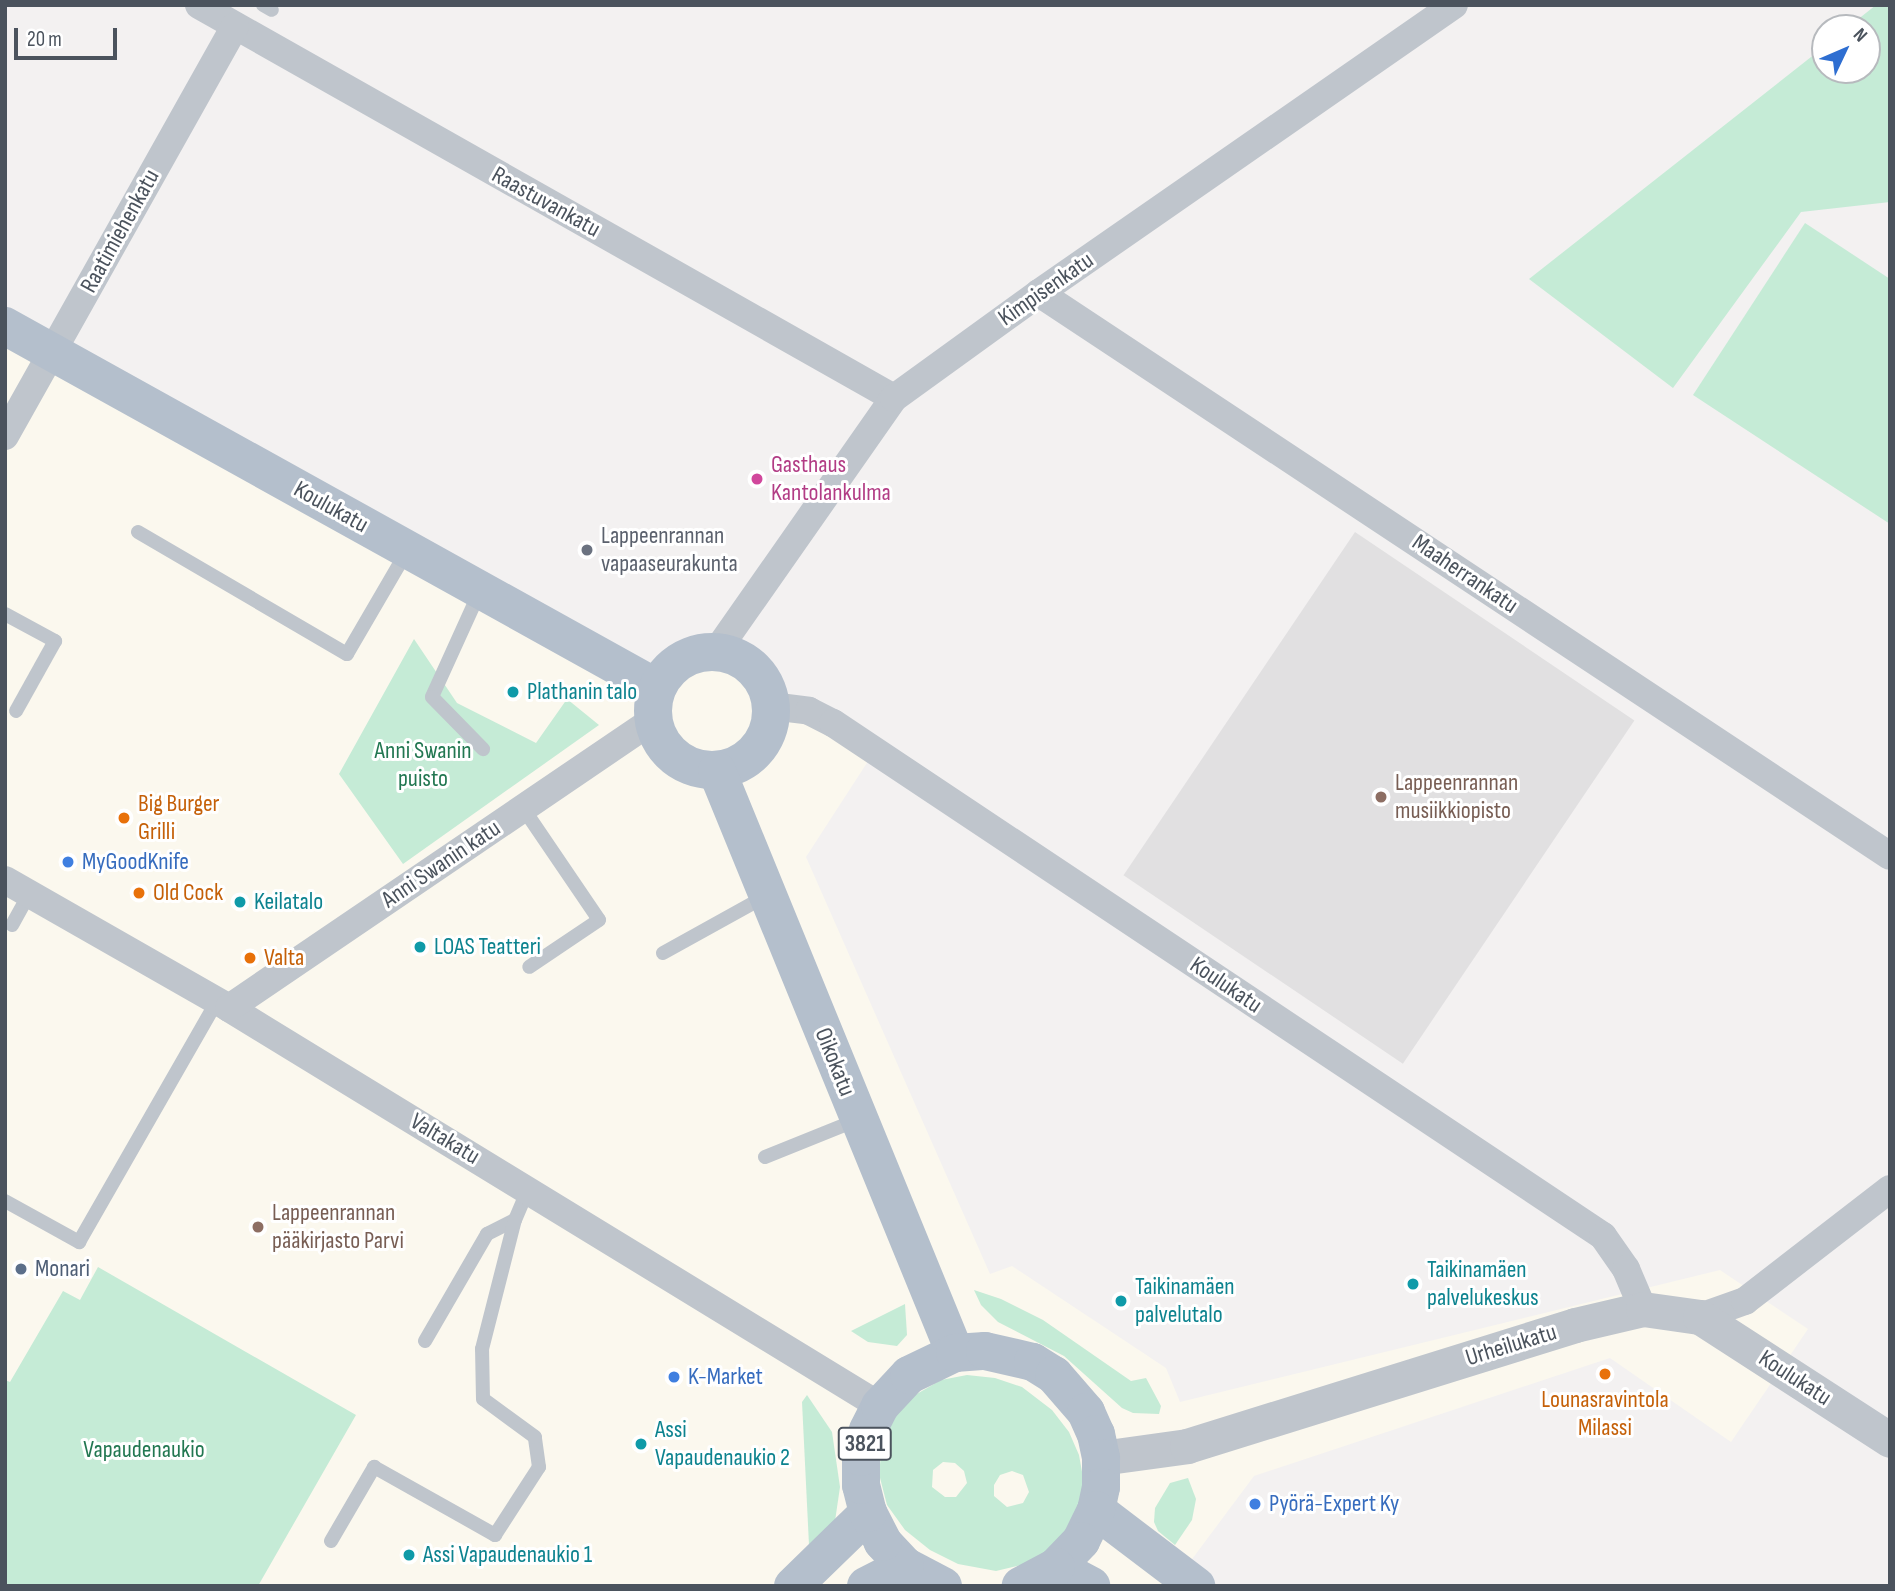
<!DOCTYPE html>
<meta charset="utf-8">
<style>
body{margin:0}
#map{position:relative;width:1895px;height:1591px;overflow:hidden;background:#f3f1f1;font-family:"Sofia Sans Condensed",sans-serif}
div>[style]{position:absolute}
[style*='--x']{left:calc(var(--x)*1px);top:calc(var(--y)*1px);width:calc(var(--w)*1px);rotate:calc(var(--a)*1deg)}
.commercial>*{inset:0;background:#fbf8ee}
.education>*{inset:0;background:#e1e0e1;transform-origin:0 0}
.green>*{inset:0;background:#c5ebd6}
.service>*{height:14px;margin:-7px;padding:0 7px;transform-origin:7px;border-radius:7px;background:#bfc5cc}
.minor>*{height:28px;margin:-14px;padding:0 14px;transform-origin:14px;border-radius:14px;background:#bfc5cc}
.tertiary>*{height:35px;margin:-17.5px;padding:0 17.5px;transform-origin:17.5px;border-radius:17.5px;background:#bfc5cc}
.primary>*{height:38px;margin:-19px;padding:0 19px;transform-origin:19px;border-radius:19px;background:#b4bfcc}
.primary>.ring{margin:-19px;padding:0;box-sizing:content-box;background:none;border:38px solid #b4bfcc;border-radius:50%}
.dots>*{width:19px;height:19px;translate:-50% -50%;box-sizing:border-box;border:4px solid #fff;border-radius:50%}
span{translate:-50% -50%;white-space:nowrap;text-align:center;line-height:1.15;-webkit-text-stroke:6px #fff;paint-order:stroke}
.shield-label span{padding:2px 5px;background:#fff;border:2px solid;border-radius:5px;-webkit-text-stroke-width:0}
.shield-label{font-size:23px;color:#4b535d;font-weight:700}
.street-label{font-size:24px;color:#4b535d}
.hotel-label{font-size:24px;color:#b23c85}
.left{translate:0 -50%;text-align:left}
.worship-label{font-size:24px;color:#5b616d}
.culture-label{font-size:24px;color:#0d838f}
.park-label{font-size:24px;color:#227751}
.education-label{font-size:24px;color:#785e54}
.food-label{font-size:24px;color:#c56008}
.shop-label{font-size:24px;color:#366cbe}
.service-label{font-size:24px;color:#4e5e75}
.frame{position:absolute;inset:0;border:7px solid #4b535d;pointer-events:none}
.north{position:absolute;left:1811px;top:14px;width:70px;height:70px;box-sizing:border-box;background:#fff;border:2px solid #b7babe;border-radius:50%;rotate:46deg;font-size:19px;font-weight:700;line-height:28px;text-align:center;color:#4b535d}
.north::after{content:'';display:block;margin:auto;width:24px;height:32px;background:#2e6ed1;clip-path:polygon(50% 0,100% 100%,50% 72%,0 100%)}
.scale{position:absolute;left:14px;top:28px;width:103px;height:32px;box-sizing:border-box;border:4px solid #4b535d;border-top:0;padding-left:9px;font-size:21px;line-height:24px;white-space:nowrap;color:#4b535d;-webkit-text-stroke:5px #fff;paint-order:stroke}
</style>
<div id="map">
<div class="commercial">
<div style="clip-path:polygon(5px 326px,663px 678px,685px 659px,700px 653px,730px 655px,754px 670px,766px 686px,772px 706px,874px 752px,806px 857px,990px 1274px,1012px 1266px,1166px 1368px,1180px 1402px,1720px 1270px,1808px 1329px,1731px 1442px,1610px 1358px,1254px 1476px,1172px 1586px,5px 1586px)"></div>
</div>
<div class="education">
<div style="left:1355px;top:532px;width:337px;height:414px;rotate:34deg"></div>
</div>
<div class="green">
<div style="clip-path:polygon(1876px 5px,1890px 5px,1890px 202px,1801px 212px,1673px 388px,1529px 279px,1825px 46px,1825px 70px,1867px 70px,1867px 28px,1847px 28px)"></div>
<div style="clip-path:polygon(1805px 223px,1890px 279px,1890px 524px,1693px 395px)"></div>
<div style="clip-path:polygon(414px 639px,457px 703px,536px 743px,567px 699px,599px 725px,403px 864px,339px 774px)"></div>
<div style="clip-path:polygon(98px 1267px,356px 1415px,258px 1586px,5px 1586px,5px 1380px,10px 1382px,63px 1291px,80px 1300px)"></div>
<div style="clip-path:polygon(974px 1290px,1001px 1299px,1043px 1320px,1131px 1381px,1146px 1378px,1161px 1406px,1159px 1414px,1133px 1413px,1122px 1408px,1064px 1356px,998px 1322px,981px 1305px)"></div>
<div style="clip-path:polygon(905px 1304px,907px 1335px,897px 1346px,868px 1342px,851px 1331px)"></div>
<div style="clip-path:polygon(evenodd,967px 1375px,995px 1378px,1022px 1387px,1052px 1410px,1069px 1432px,1079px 1455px,1084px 1483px,1080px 1509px,1069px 1529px,1043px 1554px,1025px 1564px,996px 1571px,958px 1564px,930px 1550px,905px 1530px,887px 1505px,879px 1474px,882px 1445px,894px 1416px,915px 1395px,941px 1380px,967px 1375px,943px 1462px,955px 1463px,964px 1471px,967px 1483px,956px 1497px,945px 1497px,932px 1487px,933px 1470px,943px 1462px,967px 1375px,1012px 1471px,1023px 1475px,1029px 1492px,1023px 1503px,1007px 1507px,994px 1496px,994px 1485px,1000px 1475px,1012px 1471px)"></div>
<div style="clip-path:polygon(807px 1395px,832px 1432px,840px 1487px,834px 1528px,809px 1545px,802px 1402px)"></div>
<div style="clip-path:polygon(1188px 1478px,1196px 1499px,1192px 1520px,1175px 1545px,1158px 1531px,1154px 1522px,1155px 1508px,1170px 1483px)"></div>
</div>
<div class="service">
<div style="--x:263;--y:5;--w:10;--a:29"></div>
<div style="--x:138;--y:532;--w:242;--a:30.3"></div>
<div style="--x:347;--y:654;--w:119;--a:-59.8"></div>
<div style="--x:480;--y:591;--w:116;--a:114.4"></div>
<div style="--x:432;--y:697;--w:73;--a:45.6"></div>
<div style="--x:5;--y:614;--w:57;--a:28.4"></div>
<div style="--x:55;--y:641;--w:80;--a:119.1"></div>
<div style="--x:523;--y:808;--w:135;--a:55.8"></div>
<div style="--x:599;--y:920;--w:84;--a:146.1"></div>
<div style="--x:12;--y:925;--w:35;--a:-61"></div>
<div style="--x:663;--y:953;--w:118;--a:-29"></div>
<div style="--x:765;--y:1157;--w:99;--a:-21.9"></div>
<div style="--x:5;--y:1201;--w:85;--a:29"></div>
<div style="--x:79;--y:1242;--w:278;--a:-60.2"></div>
<div style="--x:425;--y:1341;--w:124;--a:-59.9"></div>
<div style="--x:487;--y:1234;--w:31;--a:-27"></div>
<div style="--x:515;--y:1220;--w:34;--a:-67"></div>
<div style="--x:331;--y:1541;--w:86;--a:-59.8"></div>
<div style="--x:374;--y:1467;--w:139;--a:29.3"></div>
<div style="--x:495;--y:1535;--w:81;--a:-57.1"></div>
<div style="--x:539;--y:1467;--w:30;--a:-98"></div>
<div style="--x:535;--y:1437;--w:64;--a:-143.8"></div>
<div style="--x:483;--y:1399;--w:50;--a:-91.1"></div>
<div style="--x:482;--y:1349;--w:133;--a:-75.7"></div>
</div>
<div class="minor">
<div style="--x:199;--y:5;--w:798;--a:29.49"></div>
<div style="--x:1039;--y:293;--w:1020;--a:33.49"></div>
<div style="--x:5;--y:436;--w:470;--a:-60.7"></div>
<div style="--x:716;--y:652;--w:310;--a:-55"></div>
<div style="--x:894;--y:398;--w:179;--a:-35.9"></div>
<div style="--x:1039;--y:293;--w:505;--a:-34.76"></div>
<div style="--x:771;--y:706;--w:38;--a:7"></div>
<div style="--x:809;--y:711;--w:27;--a:27"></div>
<div style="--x:833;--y:723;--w:925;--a:33.67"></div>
<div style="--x:1603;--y:1236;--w:40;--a:55.1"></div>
<div style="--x:1626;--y:1269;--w:43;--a:67"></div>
<div style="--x:5;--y:880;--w:258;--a:29.7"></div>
<div style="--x:229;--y:1008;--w:763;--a:31.44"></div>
<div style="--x:229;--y:1008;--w:513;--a:-34.19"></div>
<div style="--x:1700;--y:1317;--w:48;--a:-19.6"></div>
<div style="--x:1745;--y:1301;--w:183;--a:-37.7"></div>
</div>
<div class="tertiary">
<div style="--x:1101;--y:1458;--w:87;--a:-7.9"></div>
<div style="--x:1187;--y:1446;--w:406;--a:-17.3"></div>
<div style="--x:1575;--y:1325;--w:70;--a:-13.2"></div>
<div style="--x:1643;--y:1309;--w:58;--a:8"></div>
<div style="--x:1700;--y:1317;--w:226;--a:32.9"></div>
</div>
<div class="primary">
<div style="--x:5;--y:326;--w:746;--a:29.04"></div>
<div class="ring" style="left:653px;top:652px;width:80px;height:80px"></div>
<div style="--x:717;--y:771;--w:629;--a:67.76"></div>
<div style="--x:1096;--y:1510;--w:126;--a:37.2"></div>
<div style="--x:1056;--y:1567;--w:40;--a:28"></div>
<div style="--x:793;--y:1586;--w:105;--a:-44.2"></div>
<div style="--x:866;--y:1586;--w:44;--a:-27.1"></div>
<div style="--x:943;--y:1586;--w:43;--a:-152.2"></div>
<div style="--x:905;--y:1566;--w:33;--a:-133"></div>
<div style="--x:883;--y:1542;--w:33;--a:-117"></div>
<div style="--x:868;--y:1513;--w:29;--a:-104"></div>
<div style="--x:861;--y:1485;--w:28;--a:-90"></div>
<div style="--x:861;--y:1457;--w:28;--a:-75"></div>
<div style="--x:868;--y:1430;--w:27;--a:-63"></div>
<div style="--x:880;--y:1406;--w:42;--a:-46.9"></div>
<div style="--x:909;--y:1375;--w:51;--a:-25.6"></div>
<div style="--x:955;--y:1353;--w:30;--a:-4"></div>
<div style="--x:985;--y:1351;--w:49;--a:12.9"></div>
<div style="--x:1033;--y:1362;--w:25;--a:32"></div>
<div style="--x:1054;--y:1375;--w:49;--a:49.1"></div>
<div style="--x:1086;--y:1412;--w:24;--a:66"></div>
<div style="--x:1096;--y:1434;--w:25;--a:78"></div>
<div style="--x:1101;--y:1458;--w:29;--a:90"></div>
<div style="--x:1101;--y:1487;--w:24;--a:102"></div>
<div style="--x:1096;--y:1510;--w:34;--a:116"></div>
<div style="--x:1081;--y:1541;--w:36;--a:134"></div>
<div style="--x:1056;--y:1567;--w:40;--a:152"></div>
</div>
<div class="dots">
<div style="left:757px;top:479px;background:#d1479c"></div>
<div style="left:587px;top:550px;background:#6b7280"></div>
<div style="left:513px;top:692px;background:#0f9aa8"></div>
<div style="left:1381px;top:797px;background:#8d6e63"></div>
<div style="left:124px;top:818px;background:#e8710a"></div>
<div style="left:68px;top:862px;background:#3f7fe0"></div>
<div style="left:139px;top:893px;background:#e8710a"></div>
<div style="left:240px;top:902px;background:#0f9aa8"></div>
<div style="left:420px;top:947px;background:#0f9aa8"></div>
<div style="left:250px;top:958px;background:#e8710a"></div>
<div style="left:258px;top:1227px;background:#8d6e63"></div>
<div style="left:21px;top:1269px;background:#5c6f8a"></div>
<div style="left:1413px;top:1284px;background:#0f9aa8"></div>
<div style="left:1121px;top:1301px;background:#0f9aa8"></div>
<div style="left:1605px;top:1374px;background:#e8710a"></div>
<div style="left:674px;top:1377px;background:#3f7fe0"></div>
<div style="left:641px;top:1444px;background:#0f9aa8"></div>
<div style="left:1255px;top:1504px;background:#3f7fe0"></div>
<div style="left:409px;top:1555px;background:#0f9aa8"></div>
</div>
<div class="shield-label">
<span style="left:865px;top:1444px">3821</span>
</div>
<div class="street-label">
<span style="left:546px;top:202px;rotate:29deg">Raastuvankatu</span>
<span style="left:120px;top:231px;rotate:-61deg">Raatimiehenkatu</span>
<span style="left:1046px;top:289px;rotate:-35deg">Kimpisenkatu</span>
<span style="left:331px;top:507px;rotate:29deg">Koulukatu</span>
<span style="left:1465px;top:574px;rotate:34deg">Maaherrankatu</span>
<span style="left:441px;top:864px;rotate:-34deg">Anni Swanin katu</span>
<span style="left:1226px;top:985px;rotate:34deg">Koulukatu</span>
<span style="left:835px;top:1062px;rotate:68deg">Oikokatu</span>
<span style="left:445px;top:1139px;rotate:31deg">Valtakatu</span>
<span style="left:1511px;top:1345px;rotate:-17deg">Urheilukatu</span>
<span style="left:1795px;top:1378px;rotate:33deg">Koulukatu</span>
</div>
<div class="hotel-label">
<span class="left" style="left:771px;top:479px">Gasthaus<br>Kantolankulma</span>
</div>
<div class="worship-label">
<span class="left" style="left:601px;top:550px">Lappeenrannan<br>vapaaseurakunta</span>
</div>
<div class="culture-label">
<span class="left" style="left:527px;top:692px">Plathanin talo</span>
<span class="left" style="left:254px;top:902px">Keilatalo</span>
<span class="left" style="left:434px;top:947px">LOAS Teatteri</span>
<span class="left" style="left:1427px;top:1284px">Taikinamäen<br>palvelukeskus</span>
<span class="left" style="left:1135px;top:1301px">Taikinamäen<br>palvelutalo</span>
<span class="left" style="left:655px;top:1444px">Assi<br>Vapaudenaukio 2</span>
<span class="left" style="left:423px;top:1555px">Assi Vapaudenaukio 1</span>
</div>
<div class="park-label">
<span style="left:423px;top:765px">Anni Swanin<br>puisto</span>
<span style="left:144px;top:1450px">Vapaudenaukio</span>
</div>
<div class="education-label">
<span class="left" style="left:1395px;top:797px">Lappeenrannan<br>musiikkiopisto</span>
<span class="left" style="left:272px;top:1227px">Lappeenrannan<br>pääkirjasto Parvi</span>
</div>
<div class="food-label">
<span class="left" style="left:138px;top:818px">Big Burger<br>Grilli</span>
<span class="left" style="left:153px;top:893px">Old Cock</span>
<span class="left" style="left:264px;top:958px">Valta</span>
<span style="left:1605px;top:1414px">Lounasravintola<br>Milassi</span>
</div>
<div class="shop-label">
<span class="left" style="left:82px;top:862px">MyGoodKnife</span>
<span class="left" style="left:688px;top:1377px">K-Market</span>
<span class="left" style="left:1269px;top:1504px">Pyörä-Expert Ky</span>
</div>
<div class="service-label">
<span class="left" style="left:35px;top:1269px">Monari</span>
</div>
<div class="frame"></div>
<div class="north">N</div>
<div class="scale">20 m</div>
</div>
